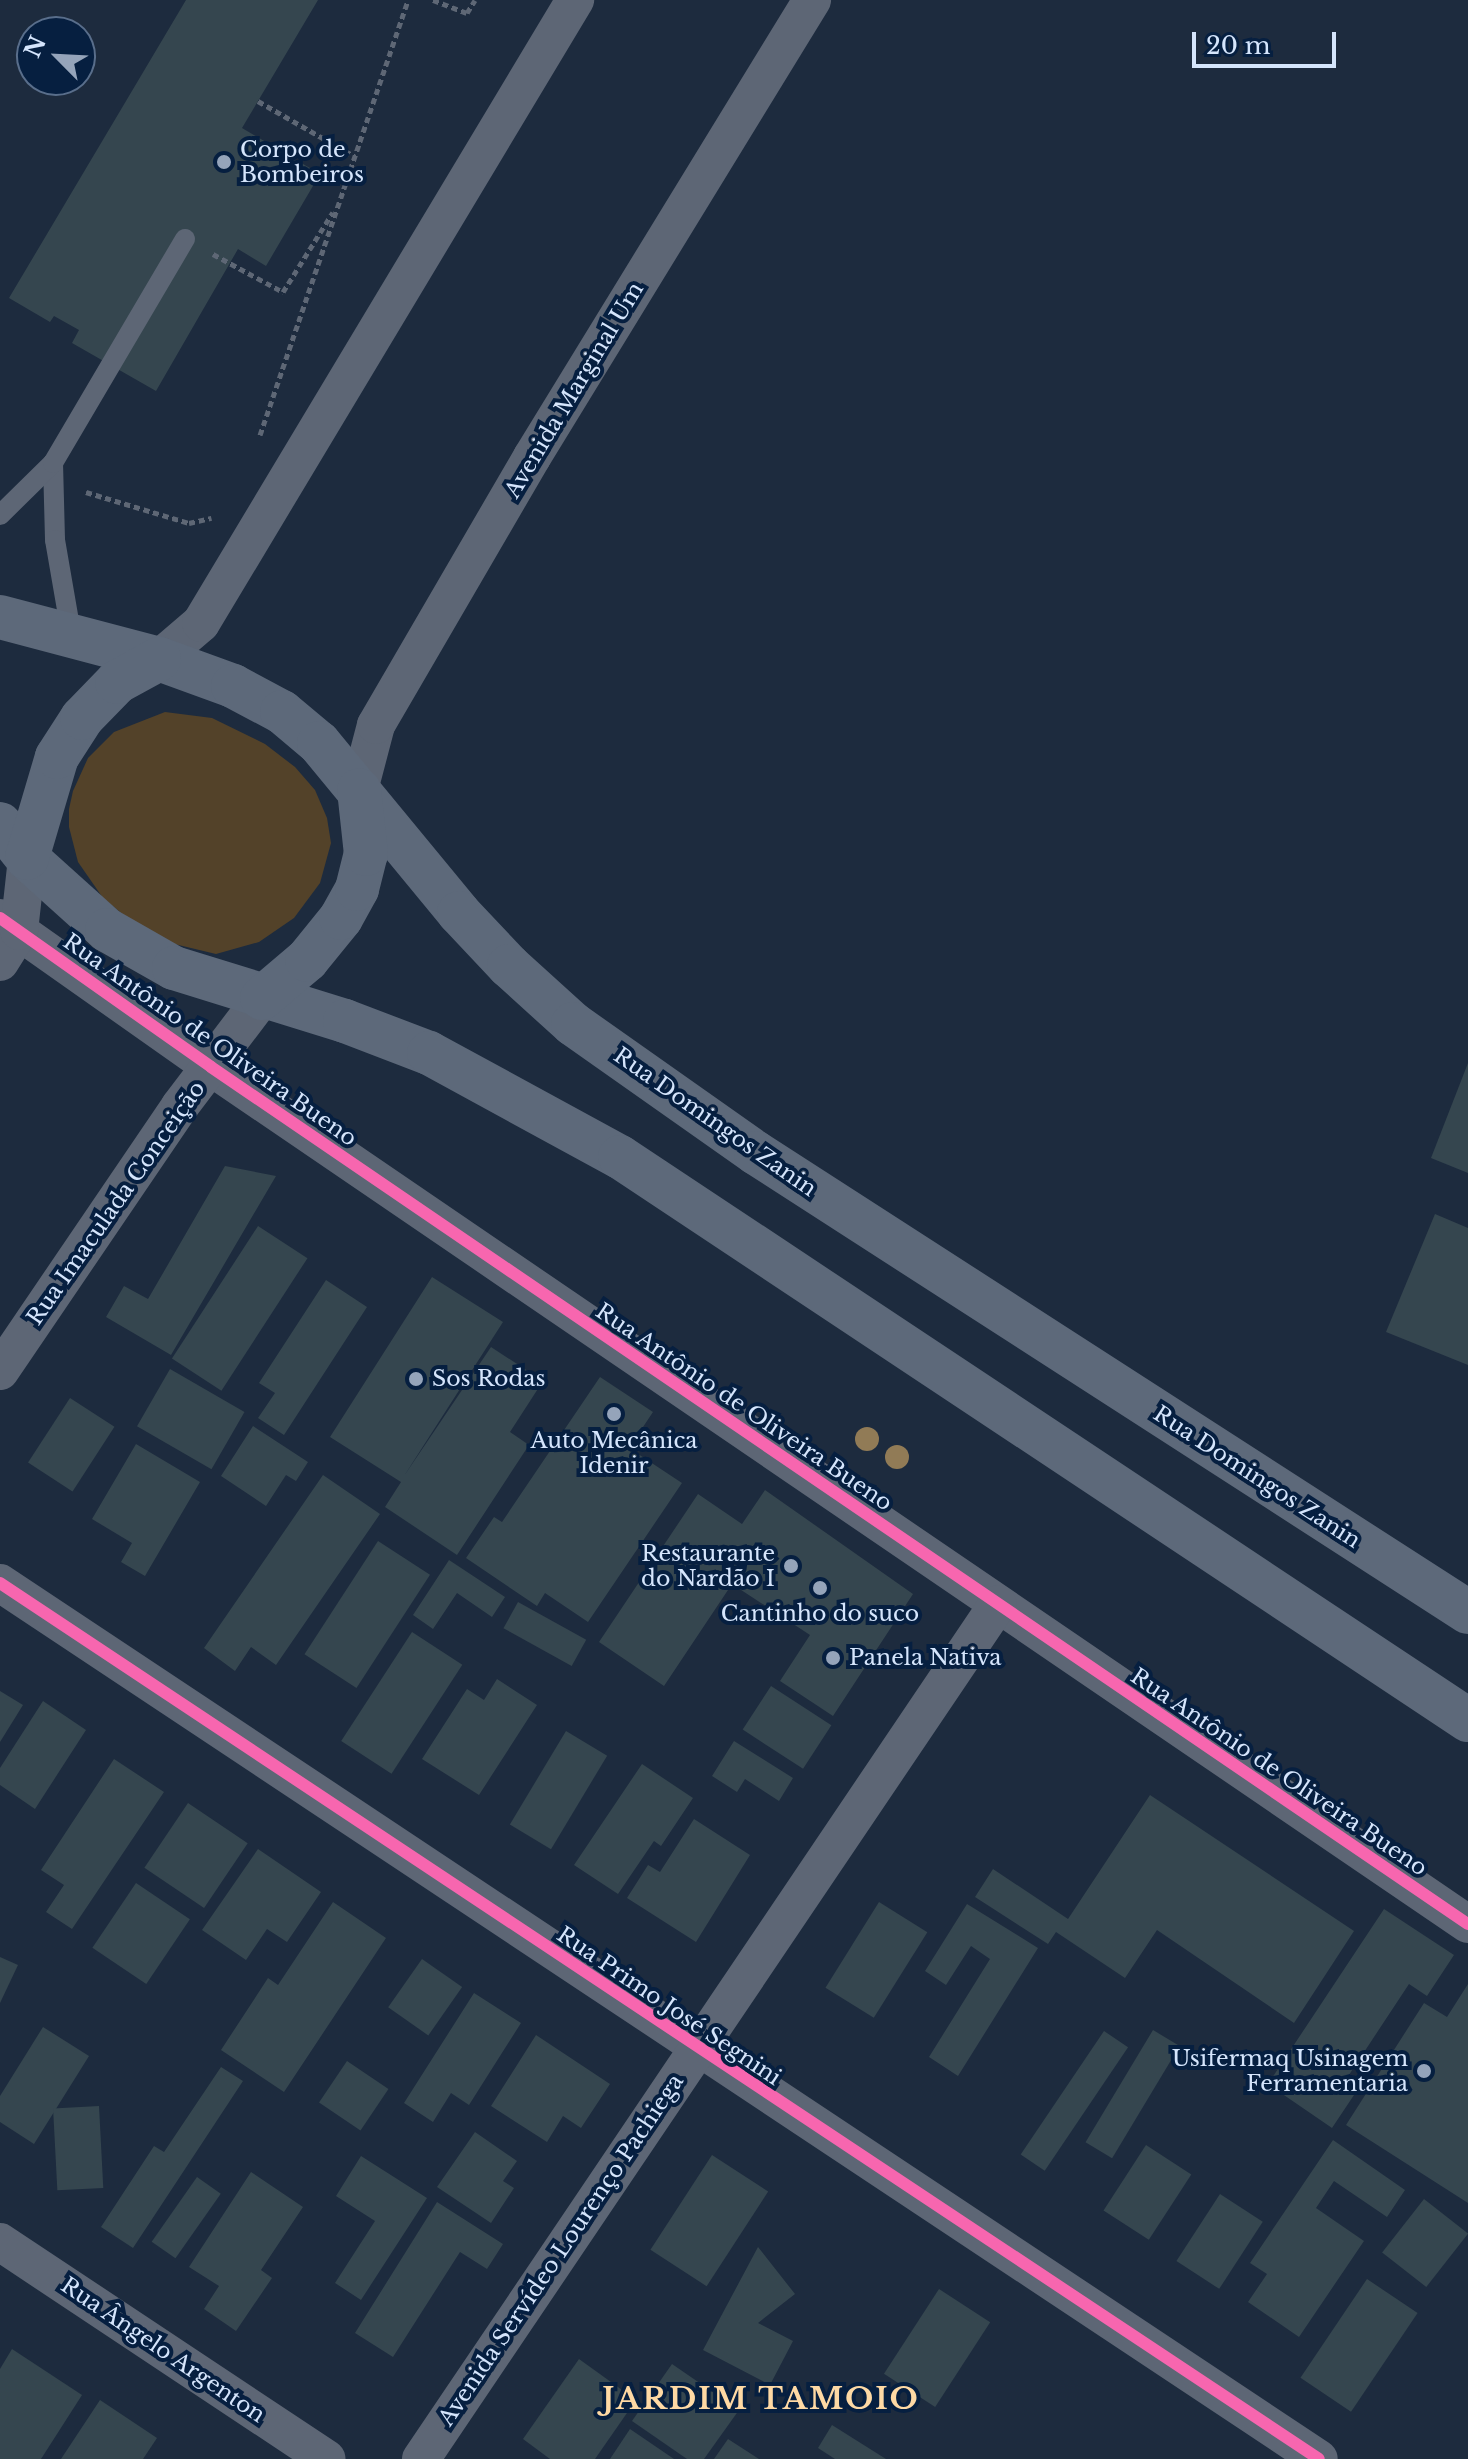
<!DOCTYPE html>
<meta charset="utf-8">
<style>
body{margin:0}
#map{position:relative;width:1468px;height:2459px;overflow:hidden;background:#1d2b3e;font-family:"Libre Baskerville",serif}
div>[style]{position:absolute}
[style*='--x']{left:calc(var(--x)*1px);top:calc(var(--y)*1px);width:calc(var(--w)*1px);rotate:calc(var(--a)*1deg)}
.green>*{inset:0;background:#534229}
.building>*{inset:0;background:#35464f;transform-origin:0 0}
.path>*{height:5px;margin-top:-2.5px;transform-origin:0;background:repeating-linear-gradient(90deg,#5e6775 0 6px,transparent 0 10px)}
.lane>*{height:20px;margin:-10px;padding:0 10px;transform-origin:10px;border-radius:10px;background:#5d6675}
.street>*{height:38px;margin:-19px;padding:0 19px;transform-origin:19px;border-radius:19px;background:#5d6675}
.primary>*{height:44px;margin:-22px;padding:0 22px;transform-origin:22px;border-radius:22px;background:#5d697a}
.cycleway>*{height:12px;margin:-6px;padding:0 6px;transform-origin:6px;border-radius:6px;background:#f766af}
.trees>*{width:24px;height:24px;margin:-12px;border-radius:50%;background:#917b56}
.dots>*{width:22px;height:22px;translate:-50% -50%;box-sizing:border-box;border:4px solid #061f40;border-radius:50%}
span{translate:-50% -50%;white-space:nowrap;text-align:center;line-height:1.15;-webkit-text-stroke:8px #061f40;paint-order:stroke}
.poi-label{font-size:22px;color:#d5e5fc}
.left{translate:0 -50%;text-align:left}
.right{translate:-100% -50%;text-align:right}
.street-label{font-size:22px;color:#d5e5fc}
.district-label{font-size:30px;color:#fed9a4;font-weight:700;letter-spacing:2px}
.north{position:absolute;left:16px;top:16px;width:80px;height:80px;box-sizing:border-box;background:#061f40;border:2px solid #596e8b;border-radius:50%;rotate:294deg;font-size:22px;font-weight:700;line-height:32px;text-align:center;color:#d5e5fc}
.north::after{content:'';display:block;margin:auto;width:28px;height:36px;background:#95a4ba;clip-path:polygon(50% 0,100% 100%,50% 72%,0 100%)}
.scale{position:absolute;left:1192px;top:32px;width:144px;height:36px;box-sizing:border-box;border:4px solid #d5e5fc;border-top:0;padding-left:10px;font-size:24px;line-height:28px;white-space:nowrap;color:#d5e5fc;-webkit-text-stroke:6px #061f40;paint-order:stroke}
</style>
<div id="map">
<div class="green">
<div style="clip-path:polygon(165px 712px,212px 718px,265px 744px,295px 767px,315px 790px,327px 818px,331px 843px,320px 883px,294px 918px,259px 942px,216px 954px,166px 942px,143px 931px,103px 898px,78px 862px,69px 827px,69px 809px,73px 791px,88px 758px,114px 732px)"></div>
</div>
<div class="building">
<div style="clip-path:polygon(186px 0,318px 0,242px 128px,320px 174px,266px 266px,238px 249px,156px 391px,72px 343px,79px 330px,54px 316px,50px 322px,9px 298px)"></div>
<div style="clip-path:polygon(1468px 1063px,1468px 1173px,1431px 1158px)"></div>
<div style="clip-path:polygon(225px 1166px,276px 1176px,171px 1355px,106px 1317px,124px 1286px,148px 1299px)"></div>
<div style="clip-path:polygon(1435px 1214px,1468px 1228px,1468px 1365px,1386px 1332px)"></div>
<div style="left:258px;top:1226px;width:59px;height:158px;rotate:33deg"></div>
<div style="clip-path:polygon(432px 1277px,503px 1322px,404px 1476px,491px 1347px,543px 1381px,510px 1432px,529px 1445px,457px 1555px,385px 1507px,401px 1482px,330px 1437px)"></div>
<div style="clip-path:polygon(326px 1280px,367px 1307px,284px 1435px,258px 1418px,275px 1393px,259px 1383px)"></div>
<div style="left:170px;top:1369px;width:86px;height:66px;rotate:30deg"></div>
<div style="clip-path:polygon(600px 1377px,653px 1412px,629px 1448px,682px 1483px,588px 1622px,545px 1593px,537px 1606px,466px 1558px,494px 1517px,502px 1522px)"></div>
<div style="left:70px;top:1398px;width:53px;height:77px;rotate:33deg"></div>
<div style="clip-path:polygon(253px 1426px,308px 1462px,296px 1481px,286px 1475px,266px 1506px,221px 1476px)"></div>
<div style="clip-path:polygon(136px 1444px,200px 1482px,145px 1576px,121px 1562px,132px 1543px,92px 1519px)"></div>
<div style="clip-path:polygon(323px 1475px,380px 1514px,276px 1665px,251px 1647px,235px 1671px,204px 1648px)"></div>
<div style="clip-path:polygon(765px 1490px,913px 1594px,833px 1716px,780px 1681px,810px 1635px,732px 1584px,664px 1686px,599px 1642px,698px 1494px,742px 1524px)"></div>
<div style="left:378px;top:1541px;width:62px;height:135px;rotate:33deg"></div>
<div style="clip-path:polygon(449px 1560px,505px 1597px,492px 1617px,457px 1593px,433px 1629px,413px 1615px)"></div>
<div style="left:518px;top:1602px;width:78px;height:30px;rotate:29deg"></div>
<div style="left:412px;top:1632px;width:60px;height:130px;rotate:33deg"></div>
<div style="clip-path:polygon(497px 1679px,537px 1705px,479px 1795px,422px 1759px,467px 1689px,484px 1700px)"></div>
<div style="left:771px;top:1686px;width:72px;height:52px;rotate:33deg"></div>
<div style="clip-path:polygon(0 1691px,23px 1705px,0 1742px)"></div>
<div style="clip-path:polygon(43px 1701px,86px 1730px,35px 1809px,0 1785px,0 1768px)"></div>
<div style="left:566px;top:1731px;width:48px;height:109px;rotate:31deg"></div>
<div style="clip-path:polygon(734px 1741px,793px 1778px,779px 1801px,745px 1779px,737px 1792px,712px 1776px)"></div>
<div style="clip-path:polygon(114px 1759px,164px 1792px,72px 1929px,46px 1912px,64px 1885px,41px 1870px)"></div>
<div style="clip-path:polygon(642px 1764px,693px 1798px,661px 1846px,654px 1841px,618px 1894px,574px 1865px)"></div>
<div style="clip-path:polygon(1150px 1795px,1354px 1931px,1294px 2023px,1157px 1930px,1125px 1978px,1056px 1932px,1048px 1944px,975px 1897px,993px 1869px,1068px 1919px)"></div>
<div style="left:188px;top:1803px;width:72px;height:78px;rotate:34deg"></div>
<div style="clip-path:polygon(694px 1819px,750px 1855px,696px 1942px,627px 1898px,648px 1865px,660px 1872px)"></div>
<div style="clip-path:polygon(258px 1849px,321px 1892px,287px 1942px,267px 1929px,246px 1960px,202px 1930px)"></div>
<div style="left:136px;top:1883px;width:65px;height:78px;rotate:34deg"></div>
<div style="clip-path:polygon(333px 1902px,386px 1938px,284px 2092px,221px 2050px,268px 1978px,278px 1985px)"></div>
<div style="left:879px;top:1902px;width:57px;height:101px;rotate:32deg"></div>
<div style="clip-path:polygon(967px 1904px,1038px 1948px,958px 2076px,929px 2057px,990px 1959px,971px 1946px,946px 1985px,925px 1971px)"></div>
<div style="clip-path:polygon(1384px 1909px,1454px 1955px,1427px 1996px,1409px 1984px,1345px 2081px,1358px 2089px,1332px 2128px,1268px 2084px)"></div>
<div style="clip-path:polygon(0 1957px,18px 1965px,0 2003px)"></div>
<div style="left:422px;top:1959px;width:49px;height:59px;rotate:35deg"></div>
<div style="clip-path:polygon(1468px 1984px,1468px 2203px,1346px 2125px,1424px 2003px,1447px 2017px)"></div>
<div style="clip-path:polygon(474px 1993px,521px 2023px,469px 2105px,451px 2093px,433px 2122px,404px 2103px)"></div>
<div style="clip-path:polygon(43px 2027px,89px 2056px,34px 2144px,0 2122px,0 2096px)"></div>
<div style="left:1153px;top:2030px;width:31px;height:131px;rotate:31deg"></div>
<div style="left:1104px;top:2031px;width:29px;height:149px;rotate:34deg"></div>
<div style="clip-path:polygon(536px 2035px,610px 2084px,581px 2128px,563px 2116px,547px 2142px,491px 2106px)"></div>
<div style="left:347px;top:2061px;width:50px;height:50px;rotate:34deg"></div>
<div style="clip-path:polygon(221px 2067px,243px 2081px,133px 2248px,101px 2227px,154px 2146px,164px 2152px)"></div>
<div style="left:99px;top:2106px;width:82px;height:46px;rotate:87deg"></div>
<div style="clip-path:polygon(475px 2132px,517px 2161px,503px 2181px,514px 2188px,491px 2223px,437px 2187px)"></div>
<div style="clip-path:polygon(1333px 2140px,1405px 2190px,1387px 2217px,1334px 2181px,1316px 2208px,1364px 2241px,1299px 2337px,1248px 2302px,1267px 2274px,1250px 2263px)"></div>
<div style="left:1146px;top:2145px;width:54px;height:78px;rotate:33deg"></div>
<div style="left:712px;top:2155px;width:67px;height:113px;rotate:33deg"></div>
<div style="clip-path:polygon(361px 2156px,427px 2198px,361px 2300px,335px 2283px,375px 2221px,336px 2196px)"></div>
<div style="clip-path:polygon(251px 2172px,303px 2207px,261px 2270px,272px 2278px,236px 2331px,204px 2309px,219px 2286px,189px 2267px)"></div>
<div style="left:197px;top:2177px;width:29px;height:79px;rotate:35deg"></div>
<div style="left:1220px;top:2194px;width:51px;height:80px;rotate:33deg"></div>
<div style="left:1424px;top:2199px;width:56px;height:68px;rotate:38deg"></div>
<div style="clip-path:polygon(437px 2202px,503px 2244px,487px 2269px,460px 2252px,393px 2357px,355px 2333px)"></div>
<div style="clip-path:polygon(758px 2247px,795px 2294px,758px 2323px,793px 2341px,770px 2385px,703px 2350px)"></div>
<div style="left:1367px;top:2279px;width:61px;height:119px;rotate:34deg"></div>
<div style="left:939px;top:2289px;width:61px;height:101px;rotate:33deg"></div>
<div style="clip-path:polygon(12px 2349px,82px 2395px,41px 2459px,0 2459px,0 2369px)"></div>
<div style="clip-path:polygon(579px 2359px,636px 2400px,595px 2459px,550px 2459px,523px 2439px)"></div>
<div style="clip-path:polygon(672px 2364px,739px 2410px,704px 2459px,687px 2459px,632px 2421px)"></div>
<div style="clip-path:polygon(100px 2400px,157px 2438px,143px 2459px,61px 2459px)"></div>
<div style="clip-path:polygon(832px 2425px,886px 2459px,835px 2459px,818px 2448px)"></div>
<div style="clip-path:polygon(630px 2429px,674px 2459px,610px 2459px)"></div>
<div style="clip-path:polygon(728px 2439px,759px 2459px,714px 2459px)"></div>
</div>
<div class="path">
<div style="--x:433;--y:0;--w:36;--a:21"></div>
<div style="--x:467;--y:13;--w:15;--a:-58"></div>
<div style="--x:258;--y:101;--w:111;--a:29.8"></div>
<div style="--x:213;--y:254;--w:80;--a:28.5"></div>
<div style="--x:283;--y:292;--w:94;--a:-58"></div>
<div style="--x:260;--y:435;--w:459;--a:-71.2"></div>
<div style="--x:86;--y:492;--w:108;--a:16.8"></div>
<div style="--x:189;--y:523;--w:23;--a:-13"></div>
</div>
<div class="lane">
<div style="--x:53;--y:463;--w:77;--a:88.5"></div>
<div style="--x:55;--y:540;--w:99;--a:80.2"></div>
<div style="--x:0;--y:515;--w:74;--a:-44.5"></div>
<div style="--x:53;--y:463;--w:260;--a:-59.5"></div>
</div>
<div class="street">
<div style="--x:159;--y:659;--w:55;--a:-40.6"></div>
<div style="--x:201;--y:623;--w:727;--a:-59.02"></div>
<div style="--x:359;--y:790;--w:67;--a:-75.3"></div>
<div style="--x:376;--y:725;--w:310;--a:-59.8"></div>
<div style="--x:532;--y:457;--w:536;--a:-58.5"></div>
<div style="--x:0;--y:918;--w:258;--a:35.2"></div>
<div style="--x:211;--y:1067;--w:1521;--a:34.29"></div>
<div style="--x:0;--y:962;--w:36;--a:-58"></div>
<div style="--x:19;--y:931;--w:73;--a:-83.7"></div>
<div style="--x:0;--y:1371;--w:320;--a:-55.8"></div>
<div style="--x:180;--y:1106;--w:136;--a:-52.8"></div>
<div style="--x:0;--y:1583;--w:1583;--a:33.59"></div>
<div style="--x:0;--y:2242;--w:392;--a:33.6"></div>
<div style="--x:421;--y:2459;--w:1031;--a:-55.99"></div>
</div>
<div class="primary">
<div style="--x:0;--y:617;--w:164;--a:14.8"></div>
<div style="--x:159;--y:659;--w:79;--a:20"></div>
<div style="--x:233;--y:686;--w:55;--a:28"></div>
<div style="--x:282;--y:712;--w:48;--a:40"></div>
<div style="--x:319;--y:743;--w:220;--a:50.5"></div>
<div style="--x:459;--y:913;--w:73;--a:46.7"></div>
<div style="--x:509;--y:966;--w:86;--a:42.2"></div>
<div style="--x:573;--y:1024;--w:224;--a:35.2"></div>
<div style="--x:756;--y:1153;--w:847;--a:32.81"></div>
<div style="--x:0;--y:824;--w:43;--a:51.5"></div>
<div style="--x:27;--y:858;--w:108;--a:42"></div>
<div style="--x:107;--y:930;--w:77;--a:29.6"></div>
<div style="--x:174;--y:968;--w:179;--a:17.2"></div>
<div style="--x:345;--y:1021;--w:90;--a:20.9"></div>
<div style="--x:429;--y:1053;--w:217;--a:28.6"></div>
<div style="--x:620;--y:1157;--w:1018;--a:33.58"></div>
<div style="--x:27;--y:858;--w:105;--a:-73.5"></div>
<div style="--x:57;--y:757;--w:46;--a:-57.3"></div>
<div style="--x:82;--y:718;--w:50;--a:-45.8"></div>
<div style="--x:117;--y:682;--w:48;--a:-28.7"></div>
<div style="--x:262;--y:998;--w:59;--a:-40.2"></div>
<div style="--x:307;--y:960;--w:54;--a:-51"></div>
<div style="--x:341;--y:918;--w:33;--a:-61"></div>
<div style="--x:357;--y:889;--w:36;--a:-76"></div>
<div style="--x:366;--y:854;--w:64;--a:-96.2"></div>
</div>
<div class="cycleway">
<div style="--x:0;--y:918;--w:258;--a:35.2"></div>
<div style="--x:211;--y:1067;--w:1521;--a:34.29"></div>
<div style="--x:0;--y:1583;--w:1583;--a:33.59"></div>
</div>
<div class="trees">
<div style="left:867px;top:1439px"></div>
<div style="left:897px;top:1457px"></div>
</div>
<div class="dots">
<div style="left:224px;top:162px;background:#95a4ba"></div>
<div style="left:416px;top:1379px;background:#95a4ba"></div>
<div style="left:614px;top:1414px;background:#95a4ba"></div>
<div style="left:791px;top:1566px;background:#95a4ba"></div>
<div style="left:820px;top:1588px;background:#95a4ba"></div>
<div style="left:833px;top:1658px;background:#95a4ba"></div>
<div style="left:1424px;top:2071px;background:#95a4ba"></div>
</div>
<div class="poi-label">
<span class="left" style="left:240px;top:162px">Corpo de<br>Bombeiros</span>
<span class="left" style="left:432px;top:1379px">Sos Rodas</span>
<span style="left:614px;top:1453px">Auto Mecânica<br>Idenir</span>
<span class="right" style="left:775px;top:1566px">Restaurante<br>do Nardão I</span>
<span style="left:820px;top:1614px">Cantinho do suco</span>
<span class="left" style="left:849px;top:1658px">Panela Nativa</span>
<span class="right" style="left:1408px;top:2071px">Usifermaq Usinagem<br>Ferramentaria</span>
</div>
<div class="street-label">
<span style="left:574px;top:390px;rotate:-59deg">Avenida Marginal Um</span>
<span style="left:210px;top:1040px;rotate:35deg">Rua Antônio de Oliveira Bueno</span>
<span style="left:715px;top:1122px;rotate:35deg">Rua Domingos Zanin</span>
<span style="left:116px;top:1203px;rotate:-55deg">Rua Imaculada Conceição</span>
<span style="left:744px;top:1407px;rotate:34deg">Rua Antônio de Oliveira Bueno</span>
<span style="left:1257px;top:1477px;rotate:33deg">Rua Domingos Zanin</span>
<span style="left:1279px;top:1772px;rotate:34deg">Rua Antônio de Oliveira Bueno</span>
<span style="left:669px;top:2006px;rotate:34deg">Rua Primo José Segnini</span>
<span style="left:561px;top:2250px;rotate:-56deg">Avenida Servídeo Lourenço Pachiega</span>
<span style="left:163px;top:2350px;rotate:34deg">Rua Ângelo Argenton</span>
</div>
<div class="district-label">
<span style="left:761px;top:2399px">JARDIM TAMOIO</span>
</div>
<div class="north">N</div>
<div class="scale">20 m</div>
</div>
